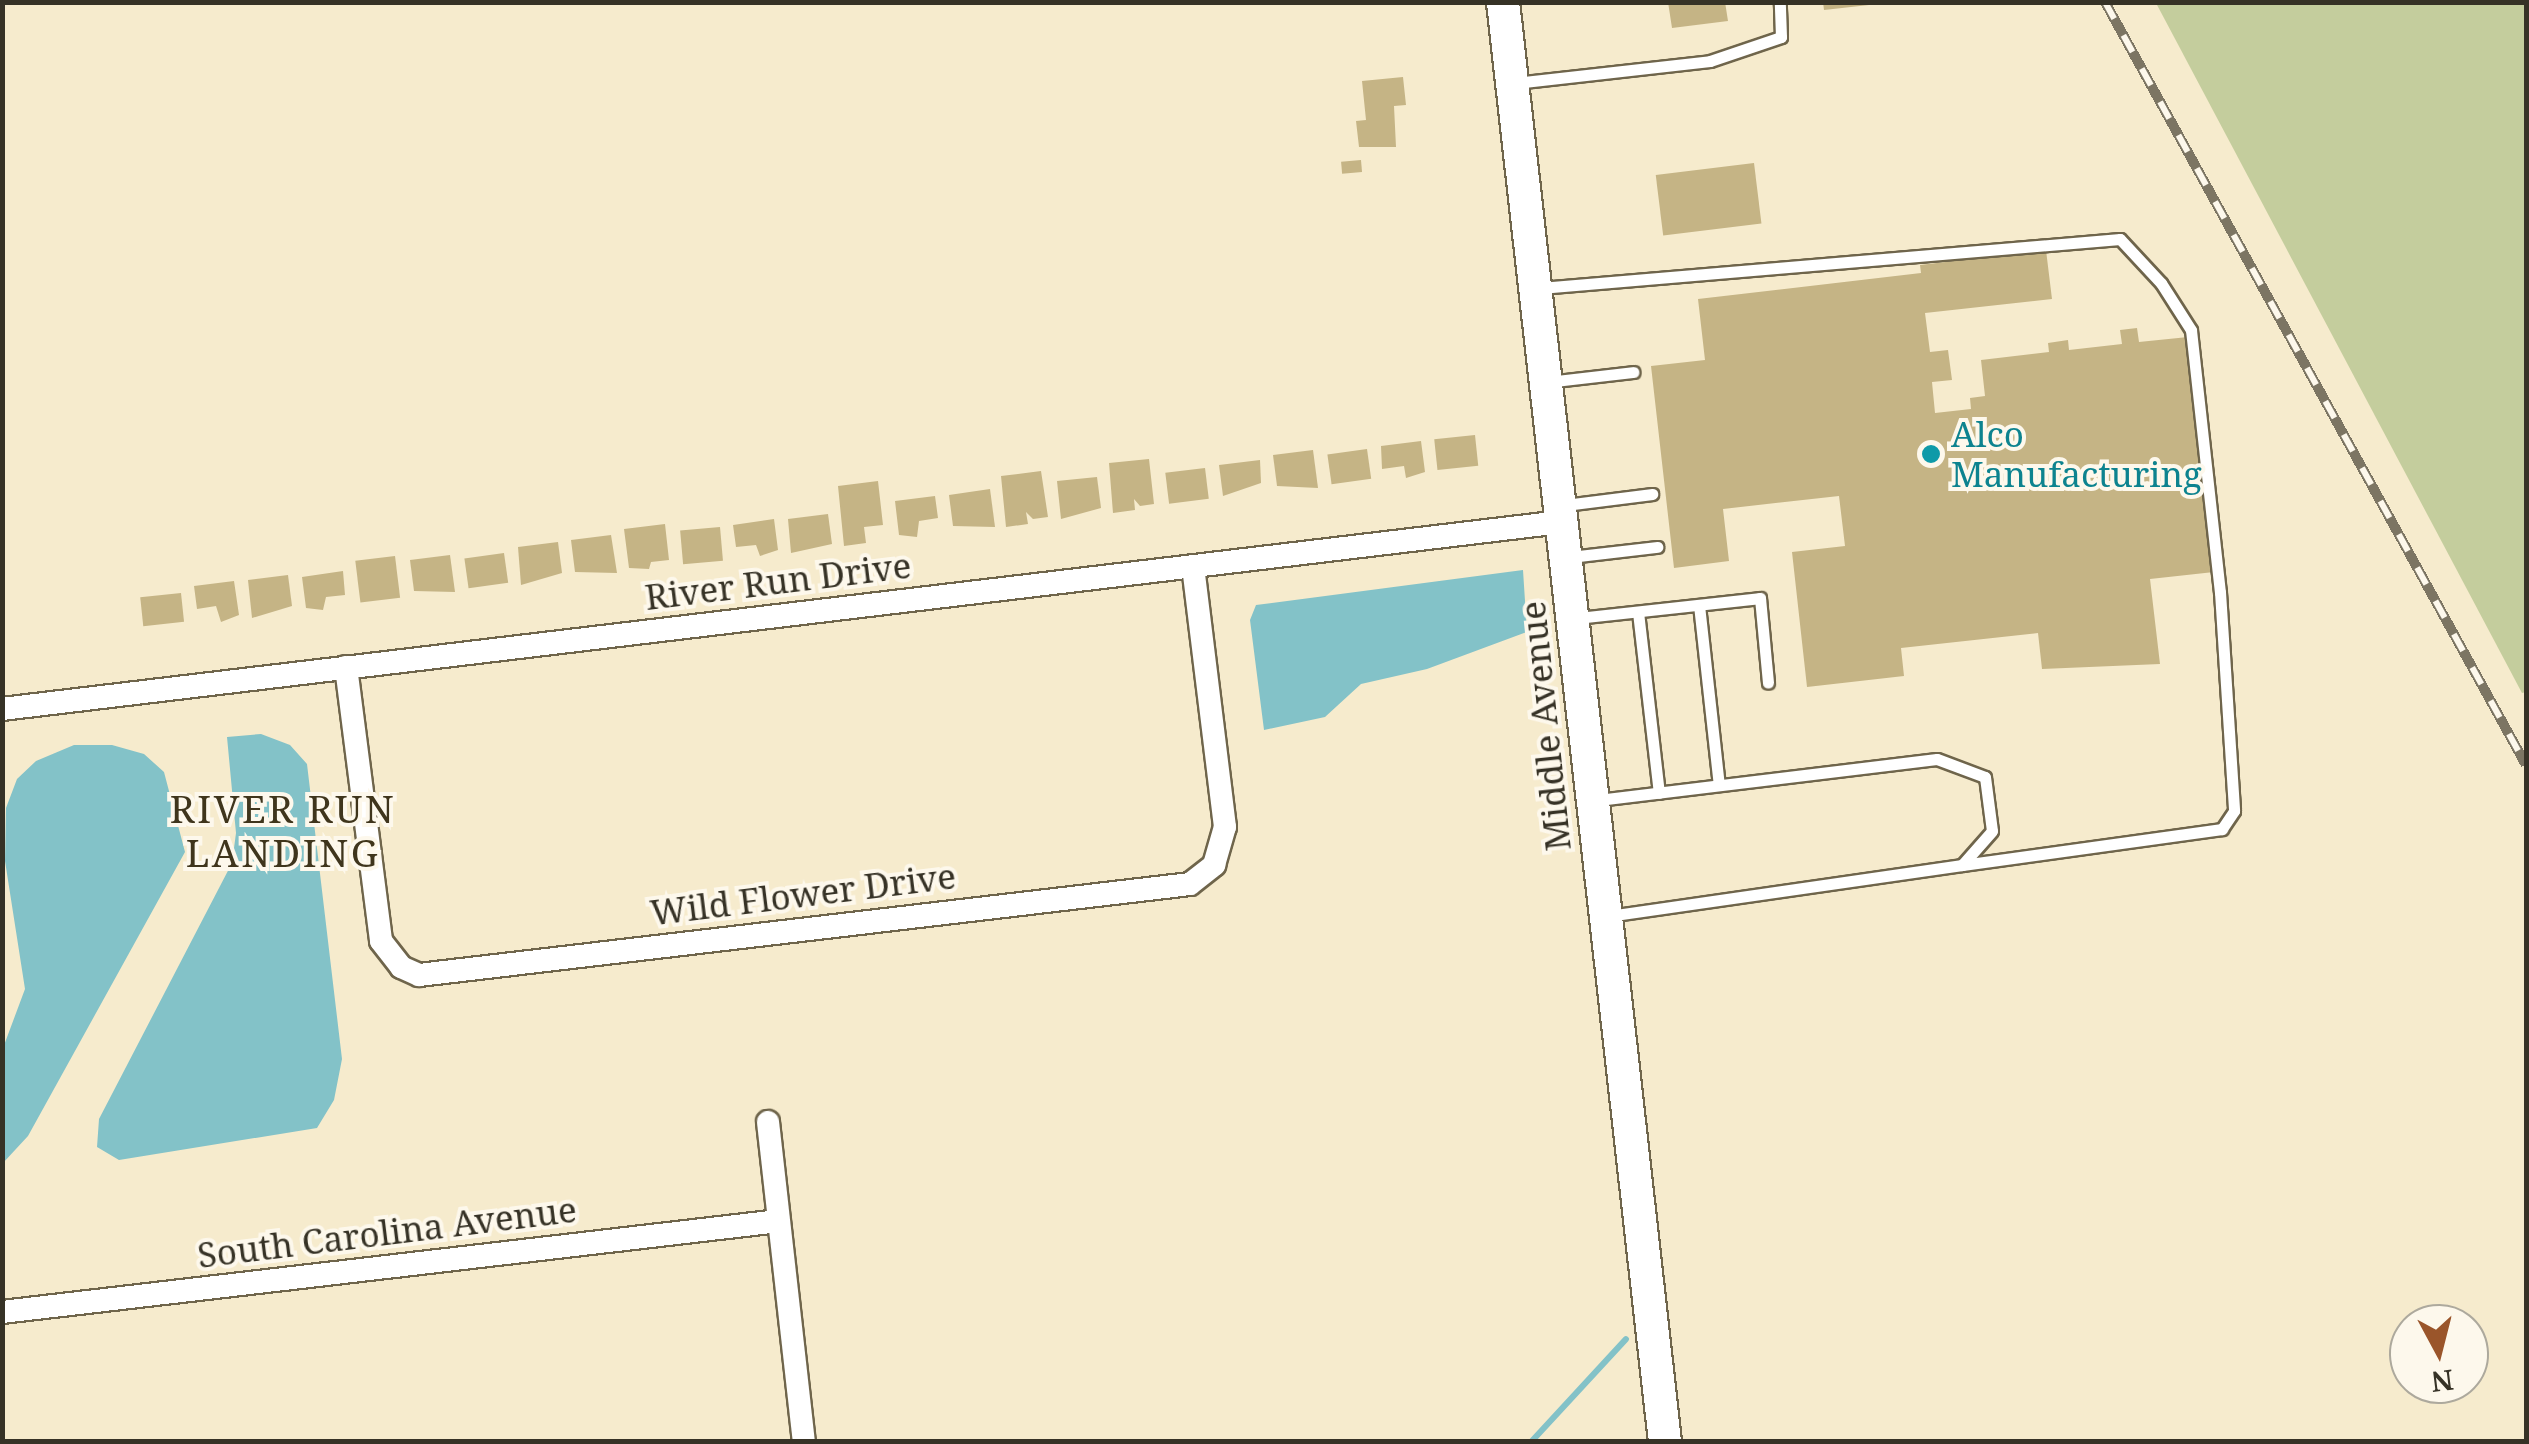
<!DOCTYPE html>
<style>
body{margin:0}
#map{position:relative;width:2529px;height:1444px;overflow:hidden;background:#f6ebcd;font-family:"Noto Serif",serif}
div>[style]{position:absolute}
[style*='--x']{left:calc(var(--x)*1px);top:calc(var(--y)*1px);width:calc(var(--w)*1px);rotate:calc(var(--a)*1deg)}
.green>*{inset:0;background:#c4cd9d}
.water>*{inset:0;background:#83c2c8}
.stream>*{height:6px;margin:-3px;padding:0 3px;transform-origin:3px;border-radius:3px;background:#83c2c8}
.building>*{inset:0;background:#c5b485;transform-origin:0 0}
.roads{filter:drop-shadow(2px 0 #6f654b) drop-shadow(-2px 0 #6f654b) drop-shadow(0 2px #6f654b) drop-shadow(0 -2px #6f654b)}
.lane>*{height:11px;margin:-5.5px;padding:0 5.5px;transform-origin:5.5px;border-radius:5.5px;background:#fff}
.street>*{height:22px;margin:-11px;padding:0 11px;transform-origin:11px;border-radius:11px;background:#fff}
.secondary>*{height:32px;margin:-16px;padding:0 16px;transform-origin:16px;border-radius:16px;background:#fff}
.rail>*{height:10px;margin-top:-5px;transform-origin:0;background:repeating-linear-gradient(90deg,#fdf8ec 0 19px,#7c7563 0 38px);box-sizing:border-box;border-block:2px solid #7c7563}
.dots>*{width:28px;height:28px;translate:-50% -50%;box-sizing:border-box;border:5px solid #fdf8ec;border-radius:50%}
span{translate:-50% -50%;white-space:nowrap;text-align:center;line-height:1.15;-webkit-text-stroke:8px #fdf8ec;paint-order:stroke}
.culture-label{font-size:35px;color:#0d838f}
.left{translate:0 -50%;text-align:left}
.street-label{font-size:35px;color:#363226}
.neighbourhood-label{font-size:38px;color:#3f351c;letter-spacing:2.5px}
.frame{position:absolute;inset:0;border:5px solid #363226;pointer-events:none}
.north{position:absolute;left:2389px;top:1304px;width:100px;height:100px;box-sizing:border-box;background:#fdf8ec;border:2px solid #ada99d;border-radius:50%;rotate:173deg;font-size:28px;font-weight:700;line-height:40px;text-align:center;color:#363226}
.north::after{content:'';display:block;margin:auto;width:35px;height:45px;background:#9a552a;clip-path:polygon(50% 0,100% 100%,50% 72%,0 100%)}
</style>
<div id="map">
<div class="green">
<div style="clip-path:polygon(2156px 3px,2526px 3px,2526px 692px,2522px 693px)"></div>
</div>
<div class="water">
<div style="clip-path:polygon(1523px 570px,1527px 632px,1427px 669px,1361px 684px,1325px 717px,1264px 730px,1250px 620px,1256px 605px)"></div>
<div style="clip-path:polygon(261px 734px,290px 745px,307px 764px,342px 1059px,334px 1100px,317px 1128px,119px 1160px,97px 1147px,99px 1119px,232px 863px,236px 833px,227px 737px)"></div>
<div style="clip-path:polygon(74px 745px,112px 745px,144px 754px,164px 772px,185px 852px,28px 1136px,3px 1163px,3px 1048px,25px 989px,5px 861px,6px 808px,17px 779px,36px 761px)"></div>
</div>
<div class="stream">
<div style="--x:1531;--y:1442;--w:140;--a:-47.3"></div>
</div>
<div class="building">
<div style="clip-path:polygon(1668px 2px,1725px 2px,1728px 21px,1672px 28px)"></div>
<div style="clip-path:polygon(1823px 2px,1869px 2px,1869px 5px,1824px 10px)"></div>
<div style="clip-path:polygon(1403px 77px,1406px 105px,1394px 106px,1396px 147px,1359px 147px,1356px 121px,1366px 120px,1362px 81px)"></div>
<div style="left:1361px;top:160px;width:12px;height:20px;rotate:85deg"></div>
<div style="left:1754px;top:163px;width:61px;height:99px;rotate:83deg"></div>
<div style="clip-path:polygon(2046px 250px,2052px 299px,1925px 313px,1930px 352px,1948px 350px,1952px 380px,1932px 382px,1935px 413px,1971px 409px,1970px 398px,1985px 396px,1981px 360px,2049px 352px,2048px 343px,2068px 340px,2069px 350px,2122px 344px,2120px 330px,2137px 328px,2139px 342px,2188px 337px,2214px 572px,2150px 579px,2160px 664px,2042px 669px,2038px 633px,1901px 648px,1904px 676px,1807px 687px,1792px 552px,1845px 546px,1839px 496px,1723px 509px,1729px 561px,1674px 568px,1651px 366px,1705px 360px,1698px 299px,1921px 273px,1920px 265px)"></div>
<div style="left:1475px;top:435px;width:31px;height:41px;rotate:84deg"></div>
<div style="clip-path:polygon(1421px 441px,1425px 472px,1406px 478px,1404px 466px,1382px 469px,1381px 446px)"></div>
<div style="left:1367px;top:449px;width:30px;height:40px;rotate:82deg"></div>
<div style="clip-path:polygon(1313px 450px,1318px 488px,1277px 486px,1273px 455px)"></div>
<div style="clip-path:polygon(1149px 459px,1154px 504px,1140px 506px,1134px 499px,1135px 510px,1113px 513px,1109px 463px)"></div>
<div style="clip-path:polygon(1260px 460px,1261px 483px,1223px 496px,1219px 465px)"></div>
<div style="left:1205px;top:468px;width:31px;height:40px;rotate:83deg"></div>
<div style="clip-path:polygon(1041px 471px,1048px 517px,1033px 519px,1026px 512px,1028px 524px,1006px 527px,1001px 476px)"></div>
<div style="clip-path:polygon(1097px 477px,1101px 508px,1061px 519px,1057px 481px)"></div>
<div style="clip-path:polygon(878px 481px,883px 525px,864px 527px,866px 543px,844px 546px,838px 486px)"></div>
<div style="clip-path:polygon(990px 489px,995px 527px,953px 526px,949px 495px)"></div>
<div style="clip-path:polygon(935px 496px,938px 518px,919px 521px,917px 537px,899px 535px,895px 501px)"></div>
<div style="clip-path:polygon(828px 514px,832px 544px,791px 553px,788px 519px)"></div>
<div style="clip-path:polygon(774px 519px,778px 550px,760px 556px,756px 545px,736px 547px,733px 525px)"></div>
<div style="clip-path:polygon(665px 524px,669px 560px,651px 562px,649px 569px,629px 568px,624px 529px)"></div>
<div style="left:720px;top:527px;width:34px;height:40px;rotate:85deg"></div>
<div style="clip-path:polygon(611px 535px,617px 573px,575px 572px,571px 540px)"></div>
<div style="clip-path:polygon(558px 542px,562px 573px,521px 585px,518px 547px)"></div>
<div style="left:504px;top:553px;width:30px;height:40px;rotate:82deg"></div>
<div style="clip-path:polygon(450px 555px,455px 592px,414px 591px,410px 560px)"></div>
<div style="left:395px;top:556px;width:42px;height:40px;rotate:83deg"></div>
<div style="clip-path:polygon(343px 571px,345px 595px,326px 597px,323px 610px,306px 608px,302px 577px)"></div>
<div style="clip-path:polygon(288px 575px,292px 606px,252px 618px,248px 580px)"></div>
<div style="clip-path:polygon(234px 581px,239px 615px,221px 622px,216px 606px,197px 609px,194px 586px)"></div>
<div style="left:181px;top:593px;width:29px;height:41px;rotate:84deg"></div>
</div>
<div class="roads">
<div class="lane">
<div style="--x:1515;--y:83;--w:196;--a:-6.4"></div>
<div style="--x:1710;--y:61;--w:75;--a:-18.7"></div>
<div style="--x:1781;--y:37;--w:35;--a:-92"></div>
<div style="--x:1540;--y:288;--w:582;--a:-4.83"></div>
<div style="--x:2120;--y:239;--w:60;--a:47"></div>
<div style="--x:2161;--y:283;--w:56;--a:57.4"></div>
<div style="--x:2191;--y:330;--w:264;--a:83.7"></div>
<div style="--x:2220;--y:592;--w:219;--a:86.3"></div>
<div style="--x:2234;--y:811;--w:22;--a:124"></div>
<div style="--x:2222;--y:829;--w:262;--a:172.1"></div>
<div style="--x:1547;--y:382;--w:87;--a:-6.6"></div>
<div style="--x:1565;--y:505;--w:88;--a:-7.2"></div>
<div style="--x:1570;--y:557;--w:88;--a:-6.6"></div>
<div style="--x:1699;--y:605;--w:181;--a:83.7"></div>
<div style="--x:1638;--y:612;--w:182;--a:83.4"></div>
<div style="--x:1577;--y:618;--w:184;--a:-6.2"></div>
<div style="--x:1760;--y:598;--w:85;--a:84.6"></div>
<div style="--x:1598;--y:800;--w:341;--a:-6.9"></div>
<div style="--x:1937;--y:759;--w:51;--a:20.6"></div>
<div style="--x:1985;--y:777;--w:54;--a:82.6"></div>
<div style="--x:1992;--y:831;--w:45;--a:131.4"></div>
<div style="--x:1962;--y:865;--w:358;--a:171.8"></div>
</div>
<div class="street">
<div style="--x:346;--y:667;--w:276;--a:82.7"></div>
<div style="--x:381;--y:941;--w:33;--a:52"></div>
<div style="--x:401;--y:967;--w:20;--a:24"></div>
<div style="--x:419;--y:975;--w:776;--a:-6.73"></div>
<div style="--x:1190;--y:884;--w:31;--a:-38"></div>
<div style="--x:1214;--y:865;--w:40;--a:-74"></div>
<div style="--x:1225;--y:827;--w:263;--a:-97"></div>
<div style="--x:2;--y:709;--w:1571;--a:-6.84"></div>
<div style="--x:768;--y:1122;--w:322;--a:83.6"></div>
<div style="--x:2;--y:1312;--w:782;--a:-6.68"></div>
</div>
<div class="secondary">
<div style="--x:1503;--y:2;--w:1449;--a:83.58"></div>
</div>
</div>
<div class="rail">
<div style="--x:2105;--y:2;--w:871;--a:61.11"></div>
</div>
<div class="dots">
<div style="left:1931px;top:454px;background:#0f9aa8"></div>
</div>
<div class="culture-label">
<span class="left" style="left:1951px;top:454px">Alco<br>Manufacturing</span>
</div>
<div class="street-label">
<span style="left:778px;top:581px;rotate:-7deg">River Run Drive</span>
<span style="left:1545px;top:726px;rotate:-96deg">Middle Avenue</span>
<span style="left:803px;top:894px;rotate:-7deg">Wild Flower Drive</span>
<span style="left:387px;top:1232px;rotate:-7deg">South Carolina Avenue</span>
</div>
<div class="neighbourhood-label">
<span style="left:283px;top:831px">RIVER RUN<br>LANDING</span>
</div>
<div class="frame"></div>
<div class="north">N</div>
</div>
